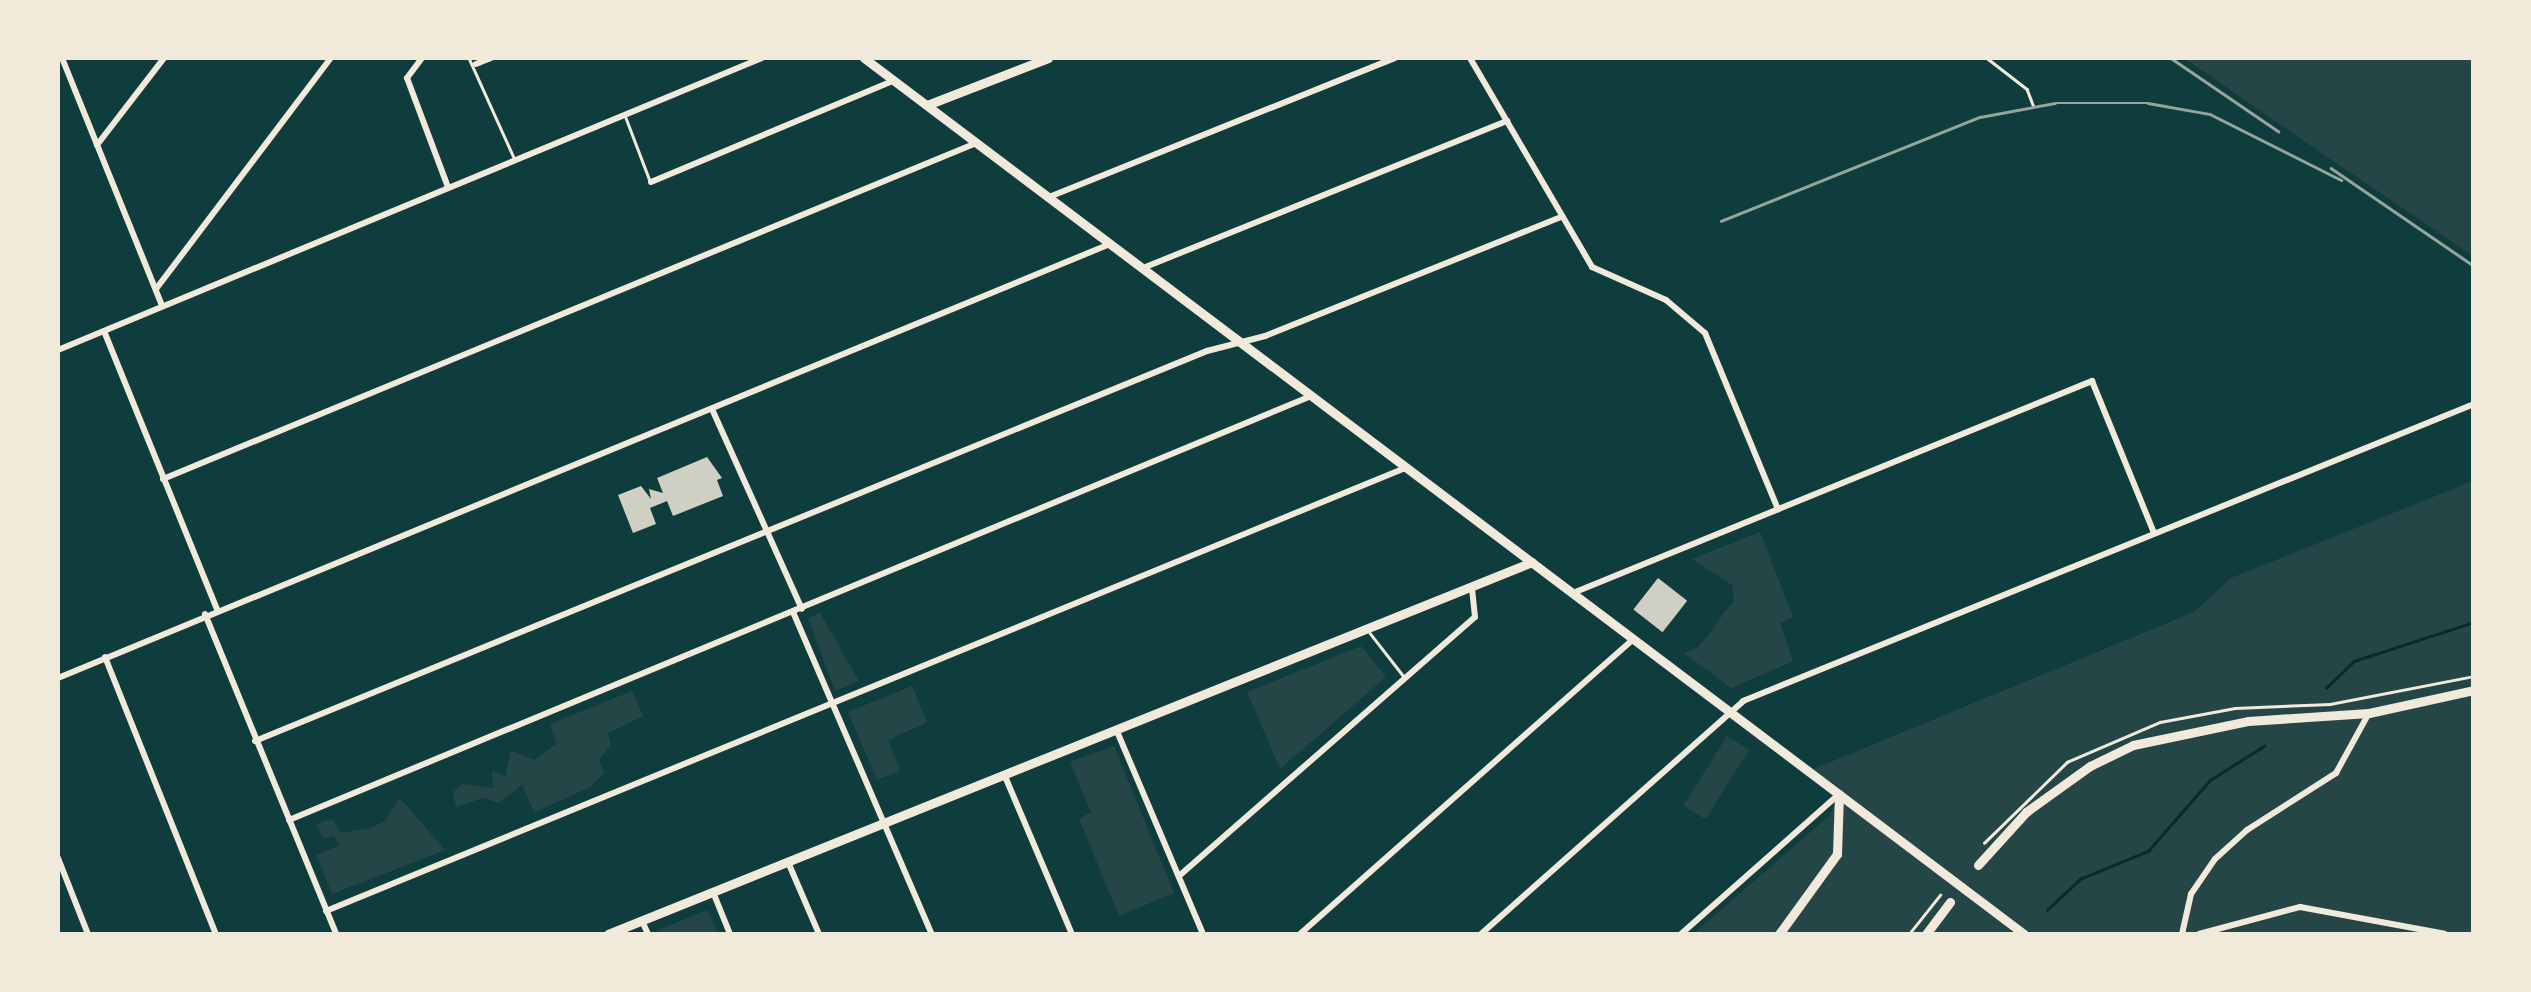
<!DOCTYPE html>
<style>
body{margin:0}
#map{position:relative;width:2531px;height:992px;overflow:hidden;background:#0f3d3e;font-family:Helvetica,sans-serif}
div>[style]{position:absolute}
[style*='--x']{left:calc(var(--x)*1px);top:calc(var(--y)*1px);width:calc(var(--w)*1px);rotate:calc(var(--a)*1deg)}
.green>*{inset:0;background:#244646;transform-origin:0 0}
.stream>*{height:2.5px;margin:-1.25px;padding:0 1.25px;transform-origin:1.25px;border-radius:1.25px;background:#0a2a2b}
.building>*{inset:0;background:#cfcfc3;transform-origin:0 0}
.path>*{height:2.5px;margin:-1.25px;padding:0 1.25px;transform-origin:1.25px;border-radius:1.25px;background:#f1e9da}
.service>*{height:2.5px;margin:-1.25px;padding:0 1.25px;transform-origin:1.25px;border-radius:1.25px;background:#f1e9da}
.minor>*{height:6px;margin:-3px;padding:0 3px;transform-origin:3px;border-radius:3px;background:#f1e9da}
.secondary>*{height:9px;margin:-4.5px;padding:0 4.5px;transform-origin:4.5px;border-radius:4.5px;background:#f1e9da}
.rail>*{height:2.5px;margin:-1.25px;padding:0 1.25px;transform-origin:1.25px;border-radius:1.25px;background:#97a49c}
span{translate:-50% -50%;white-space:nowrap;text-align:center;line-height:1.15;-webkit-text-stroke:9px #f1e9da;paint-order:stroke}
.frame{position:absolute;inset:0;border:60px solid #f1e9da;pointer-events:none}
</style>
<div id="map">
<div class="green">
<div style="clip-path:polygon(2184px 58px,2473px 58px,2473px 256px,2301px 139px)"></div>
<div style="clip-path:polygon(2473px 481px,2473px 934px,1693px 934px,1830px 815px,1839px 794px,1809px 771px,2194px 612px,2231px 578px)"></div>
<div style="clip-path:polygon(1760px 532px,1793px 617px,1780px 623px,1793px 661px,1731px 688px,1684px 653px,1698px 648px,1734px 600px,1732px 585px,1692px 559px)"></div>
<div style="clip-path:polygon(820px 613px,859px 681px,835px 691px,808px 618px)"></div>
<div style="clip-path:polygon(1361px 646px,1386px 677px,1280px 769px,1247px 692px)"></div>
<div style="clip-path:polygon(912px 686px,927px 722px,888px 740px,900px 771px,877px 780px,848px 712px)"></div>
<div style="clip-path:polygon(632px 691px,643px 716px,608px 733px,611px 745px,599px 760px,604px 773px,591px 787px,534px 812px,522px 785px,498px 803px,483px 798px,456px 807px,453px 792px,463px 784px,493px 788px,492px 771px,505px 777px,511px 750px,534px 760px,556px 744px,550px 724px)"></div>
<div style="left:1727px;top:736px;width:26px;height:82px;rotate:32deg"></div>
<div style="clip-path:polygon(1114px 746px,1174px 893px,1119px 916px,1079px 819px,1091px 812px,1070px 762px)"></div>
<div style="clip-path:polygon(400px 798px,445px 850px,332px 894px,316px 855px,340px 845px,333px 836px,323px 839px,316px 824px,332px 819px,341px 833px,370px 828px,384px 822px)"></div>
<div style="clip-path:polygon(708px 910px,718px 934px,660px 934px,658px 930px)"></div>
</div>
<div class="stream">
<div style="--x:2326;--y:688;--w:39;--a:-44"></div>
<div style="--x:2354;--y:661;--w:126;--a:-18"></div>
<div style="--x:2047;--y:910;--w:45;--a:-43.2"></div>
<div style="--x:2080;--y:879;--w:74;--a:-22.4"></div>
<div style="--x:2148;--y:851;--w:94;--a:-48.9"></div>
<div style="--x:2210;--y:780;--w:64;--a:-32.2"></div>
</div>
<div class="building">
<div style="clip-path:polygon(707px 457px,722px 478px,717px 480px,723px 496px,673px 516px,667px 501px,650px 508px,656px 524px,633px 533px,618px 495px,641px 486px,651px 499px,649px 489px,663px 493px,657px 478px)"></div>
<div style="left:1658px;top:578px;width:37px;height:40px;rotate:38deg"></div>
</div>
<div class="path">
<div style="--x:1984;--y:843;--w:116;--a:-44.3"></div>
<div style="--x:2067;--y:762;--w:101;--a:-23.3"></div>
<div style="--x:2160;--y:722;--w:76;--a:-10.6"></div>
<div style="--x:2235;--y:708;--w:95;--a:-2.4"></div>
<div style="--x:2330;--y:704;--w:147;--a:-11"></div>
<div style="--x:1909;--y:934;--w:50;--a:-51.5"></div>
</div>
<div class="service">
<div style="--x:469;--y:58;--w:112;--a:65.7"></div>
<div style="--x:1987;--y:58;--w:51;--a:37.8"></div>
<div style="--x:2027;--y:89;--w:17;--a:69"></div>
<div style="--x:626;--y:118;--w:67;--a:69.1"></div>
<div style="--x:1370;--y:633;--w:57;--a:52.1"></div>
</div>
<div class="minor">
<div style="--x:62;--y:58;--w:267;--a:68"></div>
<div style="--x:422;--y:58;--w:25;--a:127"></div>
<div style="--x:407;--y:78;--w:116;--a:69.4"></div>
<div style="--x:1470;--y:58;--w:242;--a:59.7"></div>
<div style="--x:1592;--y:267;--w:81;--a:24"></div>
<div style="--x:1666;--y:300;--w:51;--a:40.2"></div>
<div style="--x:1705;--y:333;--w:191;--a:67.5"></div>
<div style="--x:476;--y:64;--w:16;--a:-22"></div>
<div style="--x:97;--y:145;--w:110;--a:-52.4"></div>
<div style="--x:651;--y:182;--w:262;--a:-22.7"></div>
<div style="--x:1049;--y:197;--w:373;--a:-21.9"></div>
<div style="--x:1143;--y:268;--w:393;--a:-22"></div>
<div style="--x:156;--y:289;--w:290;--a:-52.9"></div>
<div style="--x:104;--y:331;--w:300;--a:67.9"></div>
<div style="--x:58;--y:350;--w:762;--a:-22.53"></div>
<div style="--x:712;--y:409;--w:219;--a:65.8"></div>
<div style="--x:163;--y:479;--w:880;--a:-22.45"></div>
<div style="--x:1573;--y:593;--w:561;--a:-22.22"></div>
<div style="--x:2092;--y:381;--w:164;--a:67.8"></div>
<div style="--x:793;--y:612;--w:351;--a:66.7"></div>
<div style="--x:205;--y:614;--w:346;--a:67.7"></div>
<div style="--x:105;--y:657;--w:298;--a:68.2"></div>
<div style="--x:58;--y:678;--w:1138;--a:-22.42"></div>
<div style="--x:1116;--y:729;--w:223;--a:67"></div>
<div style="--x:255;--y:741;--w:1029;--a:-22.28"></div>
<div style="--x:1207;--y:351;--w:60;--a:-14.5"></div>
<div style="--x:1265;--y:336;--w:319;--a:-21.9"></div>
<div style="--x:1004;--y:774;--w:174;--a:67"></div>
<div style="--x:289;--y:820;--w:1106;--a:-22.53"></div>
<div style="--x:58;--y:858;--w:82;--a:68.5"></div>
<div style="--x:788;--y:862;--w:78;--a:66.7"></div>
<div style="--x:1179;--y:876;--w:393;--a:-41.2"></div>
<div style="--x:1475;--y:617;--w:31;--a:-96"></div>
<div style="--x:713;--y:892;--w:45;--a:68"></div>
<div style="--x:326;--y:911;--w:1166;--a:-22.32"></div>
<div style="--x:642;--y:921;--w:14;--a:65"></div>
<div style="--x:1300;--y:934;--w:446;--a:-41.5"></div>
<div style="--x:1481;--y:934;--w:351;--a:-41.6"></div>
<div style="--x:1743;--y:701;--w:789;--a:-22.11"></div>
<div style="--x:1681;--y:934;--w:210;--a:-41.5"></div>
<div style="--x:2182;--y:934;--w:41;--a:-77.3"></div>
<div style="--x:2191;--y:894;--w:42;--a:-55.6"></div>
<div style="--x:2215;--y:859;--w:43;--a:-42.2"></div>
<div style="--x:2247;--y:830;--w:106;--a:-32.6"></div>
<div style="--x:2336;--y:773;--w:68;--a:-61.2"></div>
<div style="--x:2199;--y:934;--w:105;--a:-15"></div>
<div style="--x:2300;--y:907;--w:147;--a:10.5"></div>
</div>
<div class="secondary">
<div style="--x:864;--y:58;--w:1454;--a:37.06"></div>
<div style="--x:927;--y:105;--w:130;--a:-21.2"></div>
<div style="--x:1978;--y:865;--w:72;--a:-47.8"></div>
<div style="--x:2026;--y:812;--w:79;--a:-35.7"></div>
<div style="--x:2090;--y:766;--w:48;--a:-26"></div>
<div style="--x:2133;--y:745;--w:117;--a:-11.8"></div>
<div style="--x:2248;--y:721;--w:121;--a:-3.8"></div>
<div style="--x:2369;--y:713;--w:107;--a:-12.4"></div>
<div style="--x:608;--y:934;--w:996;--a:-21.93"></div>
<div style="--x:1779;--y:934;--w:99;--a:-54.1"></div>
<div style="--x:1837;--y:854;--w:60;--a:-88.1"></div>
<div style="--x:1926;--y:934;--w:40;--a:-53"></div>
</div>
<div class="rail">
<div style="--x:2171;--y:58;--w:130;--a:34.3"></div>
<div style="--x:2331;--y:168;--w:173;--a:34.4"></div>
<div style="--x:1721;--y:221;--w:279;--a:-21.9"></div>
<div style="--x:1980;--y:117;--w:76;--a:-10.6"></div>
<div style="--x:2055;--y:103;--w:93;--a:0"></div>
<div style="--x:2148;--y:103;--w:63;--a:10.1"></div>
<div style="--x:2210;--y:114;--w:147;--a:26.7"></div>
</div>
<div class="frame"></div>
</div>
